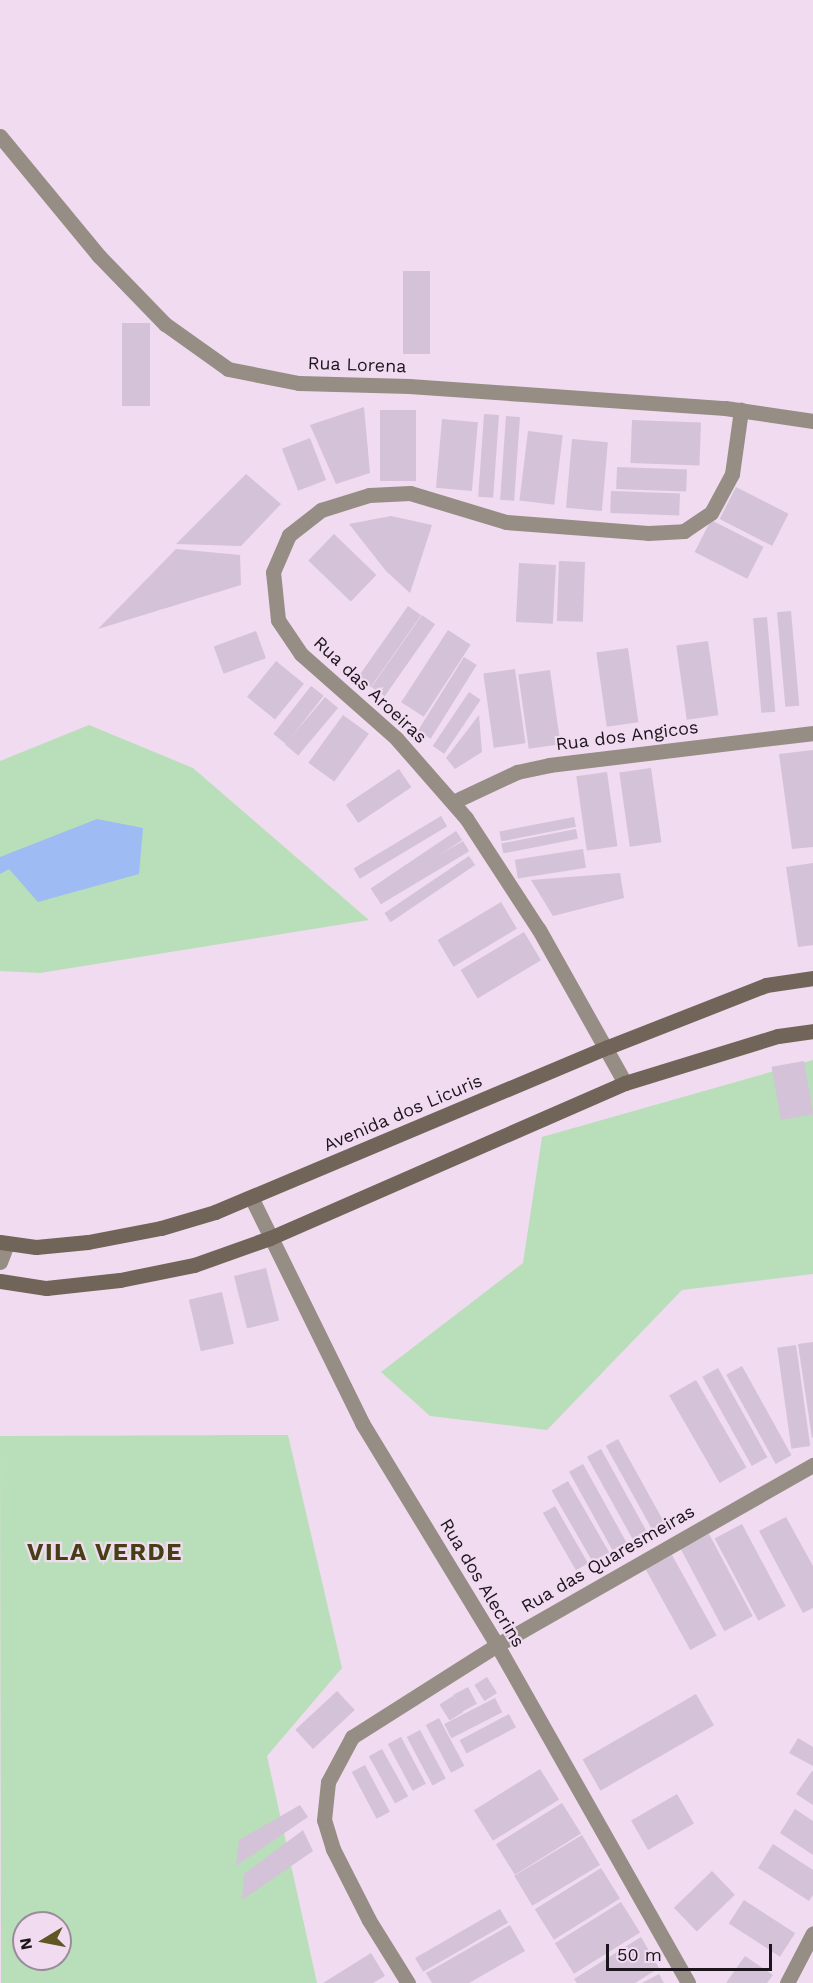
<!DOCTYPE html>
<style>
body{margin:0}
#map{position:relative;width:813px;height:1983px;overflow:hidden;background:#f1dbf0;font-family:"Work Sans",sans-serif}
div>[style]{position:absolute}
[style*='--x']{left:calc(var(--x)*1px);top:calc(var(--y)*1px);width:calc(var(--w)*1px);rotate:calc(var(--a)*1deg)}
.green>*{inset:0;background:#b8dfb9}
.water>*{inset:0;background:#9ebbf3}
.building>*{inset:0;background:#d3c2d8;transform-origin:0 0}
.street>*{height:15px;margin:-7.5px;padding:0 7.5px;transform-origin:7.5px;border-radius:7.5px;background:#968d85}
.secondary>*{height:15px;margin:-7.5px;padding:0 7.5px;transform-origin:7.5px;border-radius:7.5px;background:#716459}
span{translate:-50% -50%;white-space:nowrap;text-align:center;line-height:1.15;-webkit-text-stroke:4.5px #f1dbf0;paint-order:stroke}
.street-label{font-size:18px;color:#1c151c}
.district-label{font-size:24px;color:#463e15;font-weight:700;letter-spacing:1.5px}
.north{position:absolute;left:12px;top:1911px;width:60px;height:60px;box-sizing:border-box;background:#f1dbf0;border:2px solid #9c8c9b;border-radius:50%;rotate:260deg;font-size:16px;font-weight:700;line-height:24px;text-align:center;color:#1c151c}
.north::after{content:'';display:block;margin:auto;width:21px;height:27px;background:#605623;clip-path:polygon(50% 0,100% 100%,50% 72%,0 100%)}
.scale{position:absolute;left:606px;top:1944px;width:166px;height:27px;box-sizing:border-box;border:3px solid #1c151c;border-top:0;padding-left:8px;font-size:18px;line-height:21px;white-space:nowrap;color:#1c151c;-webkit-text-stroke:4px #f1dbf0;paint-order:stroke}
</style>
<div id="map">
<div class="green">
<div style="clip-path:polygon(89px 725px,193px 768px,369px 920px,40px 973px,0 971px,0 761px)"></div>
<div style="clip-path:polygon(813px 1060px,813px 1274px,682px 1290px,547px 1430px,430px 1416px,381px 1372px,523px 1263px,542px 1137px)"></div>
<div style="clip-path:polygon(evenodd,288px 1435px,342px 1668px,267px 1756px,317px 1983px,1px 1983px,0 1436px,288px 1435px,24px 1923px,60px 1923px,60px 1959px,24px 1959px,24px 1923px)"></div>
</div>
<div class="water">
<div style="clip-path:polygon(97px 819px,143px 828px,139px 874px,38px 902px,9px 869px,0 874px,0 857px)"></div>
</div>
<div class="building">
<div style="left:403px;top:271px;width:27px;height:83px"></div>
<div style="left:122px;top:323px;width:28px;height:83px"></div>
<div style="clip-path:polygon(364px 407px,370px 473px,336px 484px,310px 425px)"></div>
<div style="left:380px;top:410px;width:36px;height:71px"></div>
<div style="left:484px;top:414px;width:15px;height:83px;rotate:4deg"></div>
<div style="left:506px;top:416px;width:14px;height:84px;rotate:4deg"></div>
<div style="left:442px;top:419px;width:36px;height:69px;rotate:5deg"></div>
<div style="left:632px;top:420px;width:69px;height:43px;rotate:2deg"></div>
<div style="left:528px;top:431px;width:35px;height:70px;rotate:7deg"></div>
<div style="left:310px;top:438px;width:45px;height:30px;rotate:69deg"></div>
<div style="left:572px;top:439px;width:36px;height:69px;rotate:5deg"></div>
<div style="left:617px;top:467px;width:70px;height:22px;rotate:2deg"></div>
<div style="clip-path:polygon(246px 474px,281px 504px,241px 546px,176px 544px)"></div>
<div style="left:736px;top:487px;width:59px;height:36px;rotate:27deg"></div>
<div style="left:611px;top:491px;width:69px;height:22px;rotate:2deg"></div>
<div style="clip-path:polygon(391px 516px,432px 525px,410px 593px,386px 571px,349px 524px)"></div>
<div style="left:711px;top:520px;width:59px;height:36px;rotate:27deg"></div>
<div style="left:334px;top:534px;width:59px;height:37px;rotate:44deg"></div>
<div style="clip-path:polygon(176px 549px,240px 555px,241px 585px,98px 629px)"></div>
<div style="left:559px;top:561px;width:26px;height:60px;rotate:2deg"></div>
<div style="left:519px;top:563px;width:37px;height:59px;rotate:3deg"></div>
<div style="left:408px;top:606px;width:16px;height:88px;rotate:35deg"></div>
<div style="left:791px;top:611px;width:95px;height:14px;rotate:85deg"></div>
<div style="left:422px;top:615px;width:16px;height:88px;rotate:35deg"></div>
<div style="left:767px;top:617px;width:95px;height:14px;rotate:85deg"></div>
<div style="left:448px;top:630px;width:27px;height:86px;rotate:33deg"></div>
<div style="left:256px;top:631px;width:29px;height:45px;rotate:70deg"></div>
<div style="left:708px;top:641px;width:75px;height:32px;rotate:82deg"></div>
<div style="left:628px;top:648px;width:75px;height:32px;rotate:82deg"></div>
<div style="left:464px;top:657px;width:15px;height:87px;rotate:32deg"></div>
<div style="left:276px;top:661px;width:36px;height:46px;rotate:39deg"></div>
<div style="left:515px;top:669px;width:75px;height:32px;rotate:82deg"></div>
<div style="left:550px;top:670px;width:75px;height:32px;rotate:82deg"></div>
<div style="left:311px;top:686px;width:16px;height:61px;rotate:38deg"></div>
<div style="left:469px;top:692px;width:14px;height:65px;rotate:34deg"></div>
<div style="left:325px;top:697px;width:17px;height:62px;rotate:40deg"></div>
<div style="left:343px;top:715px;width:32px;height:59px;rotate:36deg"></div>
<div style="clip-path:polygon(479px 715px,482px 752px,455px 769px,446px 758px)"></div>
<div style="clip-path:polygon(813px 750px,813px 847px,792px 849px,779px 754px)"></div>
<div style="left:651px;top:768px;width:75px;height:32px;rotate:82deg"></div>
<div style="left:399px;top:769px;width:22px;height:64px;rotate:56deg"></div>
<div style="left:607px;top:772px;width:75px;height:31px;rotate:82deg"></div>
<div style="left:441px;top:816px;width:12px;height:102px;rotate:59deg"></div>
<div style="left:574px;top:817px;width:10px;height:76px;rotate:79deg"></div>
<div style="left:576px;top:829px;width:10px;height:76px;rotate:79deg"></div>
<div style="left:456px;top:831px;width:11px;height:103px;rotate:56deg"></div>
<div style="left:463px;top:841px;width:12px;height:103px;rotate:59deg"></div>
<div style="left:583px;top:849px;width:19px;height:69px;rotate:81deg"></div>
<div style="left:469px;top:856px;width:11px;height:102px;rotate:56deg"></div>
<div style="clip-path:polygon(813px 863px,813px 945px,798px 947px,786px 867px)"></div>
<div style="clip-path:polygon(620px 873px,624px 898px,553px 916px,531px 880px)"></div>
<div style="left:501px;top:902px;width:31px;height:74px;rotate:59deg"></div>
<div style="left:524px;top:932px;width:33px;height:74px;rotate:59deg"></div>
<div style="left:804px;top:1061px;width:54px;height:33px;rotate:80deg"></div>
<div style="left:266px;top:1268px;width:54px;height:33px;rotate:76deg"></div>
<div style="left:222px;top:1292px;width:53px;height:34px;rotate:77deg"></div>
<div style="clip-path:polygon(813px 1342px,813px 1437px,812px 1438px,798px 1344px)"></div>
<div style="left:796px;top:1345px;width:102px;height:19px;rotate:82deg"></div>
<div style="left:742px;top:1366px;width:102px;height:18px;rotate:61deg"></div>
<div style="left:718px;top:1368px;width:102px;height:18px;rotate:61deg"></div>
<div style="left:696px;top:1380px;width:101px;height:31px;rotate:60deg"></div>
<div style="left:618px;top:1439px;width:98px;height:14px;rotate:61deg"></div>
<div style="left:601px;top:1449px;width:96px;height:16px;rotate:61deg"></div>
<div style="left:583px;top:1464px;width:90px;height:16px;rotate:61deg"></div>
<div style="left:568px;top:1481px;width:83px;height:19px;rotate:60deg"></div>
<div style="left:555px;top:1506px;width:66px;height:14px;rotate:60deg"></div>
<div style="clip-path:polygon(786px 1517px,813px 1566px,813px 1608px,803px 1613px,759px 1531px)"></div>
<div style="left:742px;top:1524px;width:93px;height:31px;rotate:62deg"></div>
<div style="left:709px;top:1534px;width:93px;height:32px;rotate:62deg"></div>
<div style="left:672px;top:1555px;width:92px;height:30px;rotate:61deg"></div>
<div style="left:487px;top:1677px;width:19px;height:15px;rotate:58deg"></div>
<div style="left:468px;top:1687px;width:19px;height:17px;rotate:62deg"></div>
<div style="left:337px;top:1691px;width:26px;height:57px;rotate:47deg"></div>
<div style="left:696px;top:1694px;width:36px;height:131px;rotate:60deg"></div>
<div style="left:453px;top:1696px;width:19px;height:16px;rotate:58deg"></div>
<div style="left:495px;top:1698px;width:16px;height:57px;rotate:63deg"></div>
<div style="left:509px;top:1714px;width:15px;height:56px;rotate:62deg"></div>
<div style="left:439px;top:1718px;width:54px;height:15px;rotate:62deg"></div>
<div style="left:420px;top:1730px;width:55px;height:15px;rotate:62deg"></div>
<div style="left:401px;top:1737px;width:53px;height:15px;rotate:62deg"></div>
<div style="clip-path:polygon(798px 1738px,813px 1747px,813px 1766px,789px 1753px)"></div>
<div style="left:382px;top:1749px;width:54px;height:15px;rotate:61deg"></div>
<div style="left:365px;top:1765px;width:53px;height:15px;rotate:62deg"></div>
<div style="left:540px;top:1769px;width:36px;height:78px;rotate:58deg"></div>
<div style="clip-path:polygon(812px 1771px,813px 1772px,813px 1805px,796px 1794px)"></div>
<div style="left:677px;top:1794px;width:34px;height:53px;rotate:60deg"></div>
<div style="left:562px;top:1803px;width:36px;height:78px;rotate:58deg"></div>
<div style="clip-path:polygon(300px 1805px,308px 1817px,236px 1866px,239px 1840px)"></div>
<div style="clip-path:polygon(795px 1809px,813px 1821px,813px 1855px,780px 1833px)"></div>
<div style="clip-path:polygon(303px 1830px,313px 1851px,242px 1900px,244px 1874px)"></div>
<div style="left:582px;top:1835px;width:35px;height:79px;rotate:59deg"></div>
<div style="clip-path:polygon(773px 1844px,813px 1870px,813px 1895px,809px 1901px,758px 1868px)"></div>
<div style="left:601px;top:1868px;width:36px;height:78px;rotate:58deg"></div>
<div style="left:712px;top:1871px;width:33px;height:53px;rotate:46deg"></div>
<div style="left:744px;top:1900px;width:61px;height:28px;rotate:33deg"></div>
<div style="left:621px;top:1902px;width:36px;height:78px;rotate:58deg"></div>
<div style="left:500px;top:1909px;width:16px;height:98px;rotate:60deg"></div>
<div style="clip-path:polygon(510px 1925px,525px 1951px,469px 1983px,432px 1983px,426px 1973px)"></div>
<div style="clip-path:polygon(641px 1937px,659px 1968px,635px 1983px,577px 1983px,574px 1979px)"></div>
<div style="clip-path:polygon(371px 1953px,385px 1976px,373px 1983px,323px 1983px)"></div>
<div style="clip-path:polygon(745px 1956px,773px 1975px,767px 1983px,726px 1983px)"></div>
<div style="clip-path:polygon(659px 1974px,664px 1983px,642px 1983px)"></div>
</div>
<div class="street">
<div style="--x:0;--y:136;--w:156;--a:50.5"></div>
<div style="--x:99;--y:256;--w:95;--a:45.9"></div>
<div style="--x:165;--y:324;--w:77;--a:35.5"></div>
<div style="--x:228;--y:369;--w:72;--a:11.2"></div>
<div style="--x:299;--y:383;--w:110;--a:1.6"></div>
<div style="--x:409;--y:386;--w:317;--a:4"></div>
<div style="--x:725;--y:408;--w:89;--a:8.4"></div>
<div style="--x:453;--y:802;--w:71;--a:-25.1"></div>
<div style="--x:517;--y:772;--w:33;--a:-12"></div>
<div style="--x:549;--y:765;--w:266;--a:-6.9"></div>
<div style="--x:625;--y:1083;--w:176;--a:-119.3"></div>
<div style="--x:539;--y:930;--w:134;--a:-123.1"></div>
<div style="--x:466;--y:818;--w:106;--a:-131.2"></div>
<div style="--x:396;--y:738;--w:127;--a:-138.5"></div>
<div style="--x:301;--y:654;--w:41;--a:-124.1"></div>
<div style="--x:278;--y:620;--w:48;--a:-95.9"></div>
<div style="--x:273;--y:572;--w:40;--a:-66.6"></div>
<div style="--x:289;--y:535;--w:41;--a:-38"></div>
<div style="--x:321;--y:510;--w:50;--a:-17.4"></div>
<div style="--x:369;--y:495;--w:41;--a:-2.8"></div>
<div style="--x:410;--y:493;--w:100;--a:16.8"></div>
<div style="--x:506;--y:522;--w:142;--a:4.4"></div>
<div style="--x:648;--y:533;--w:36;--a:-3"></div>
<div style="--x:684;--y:531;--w:32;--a:-34"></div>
<div style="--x:711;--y:513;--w:44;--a:-61.7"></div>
<div style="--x:732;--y:474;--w:65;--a:-82"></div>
<div style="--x:252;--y:1199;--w:250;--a:63.8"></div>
<div style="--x:362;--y:1423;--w:260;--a:58.7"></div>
<div style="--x:497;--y:1645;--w:388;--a:60.5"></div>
<div style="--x:0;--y:1262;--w:19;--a:-69"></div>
<div style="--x:408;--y:1983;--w:74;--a:-121.8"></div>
<div style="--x:369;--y:1920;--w:80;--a:-116.9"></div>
<div style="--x:333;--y:1849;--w:30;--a:-107"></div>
<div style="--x:324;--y:1820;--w:38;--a:-84"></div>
<div style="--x:328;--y:1782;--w:51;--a:-61.9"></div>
<div style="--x:352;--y:1737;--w:172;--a:-32.4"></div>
<div style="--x:497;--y:1645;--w:364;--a:-29.7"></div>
<div style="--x:787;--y:1983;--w:56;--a:-62.5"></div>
</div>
<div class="secondary">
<div style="--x:0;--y:1242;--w:36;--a:8"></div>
<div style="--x:36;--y:1247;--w:52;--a:-5.5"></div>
<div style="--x:88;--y:1242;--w:74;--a:-10.9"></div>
<div style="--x:161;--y:1228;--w:56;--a:-16.5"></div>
<div style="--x:215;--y:1212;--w:426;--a:-22.8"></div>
<div style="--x:608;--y:1047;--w:170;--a:-21.4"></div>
<div style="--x:766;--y:985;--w:48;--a:-8.5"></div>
<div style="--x:0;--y:1281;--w:47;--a:8.7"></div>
<div style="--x:46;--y:1288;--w:74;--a:-6.2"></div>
<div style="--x:120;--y:1280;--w:76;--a:-11.5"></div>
<div style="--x:194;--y:1265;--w:81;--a:-19.6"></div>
<div style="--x:270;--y:1238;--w:387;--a:-23.6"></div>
<div style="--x:625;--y:1083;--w:160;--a:-17.1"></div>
<div style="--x:778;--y:1036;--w:35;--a:-8"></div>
</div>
<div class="street-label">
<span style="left:357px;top:365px;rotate:2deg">Rua Lorena</span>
<span style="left:370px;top:690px;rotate:43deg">Rua das Aroeiras</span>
<span style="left:627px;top:736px;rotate:-7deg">Rua dos Angicos</span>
<span style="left:403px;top:1113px;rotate:-23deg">Avenida dos Licuris</span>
<span style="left:608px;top:1559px;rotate:-30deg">Rua das Quaresmeiras</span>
<span style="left:482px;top:1583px;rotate:59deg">Rua dos Alecrins</span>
</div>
<div class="district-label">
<span style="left:105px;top:1553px">VILA VERDE</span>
</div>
<div class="north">N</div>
<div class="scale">50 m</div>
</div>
